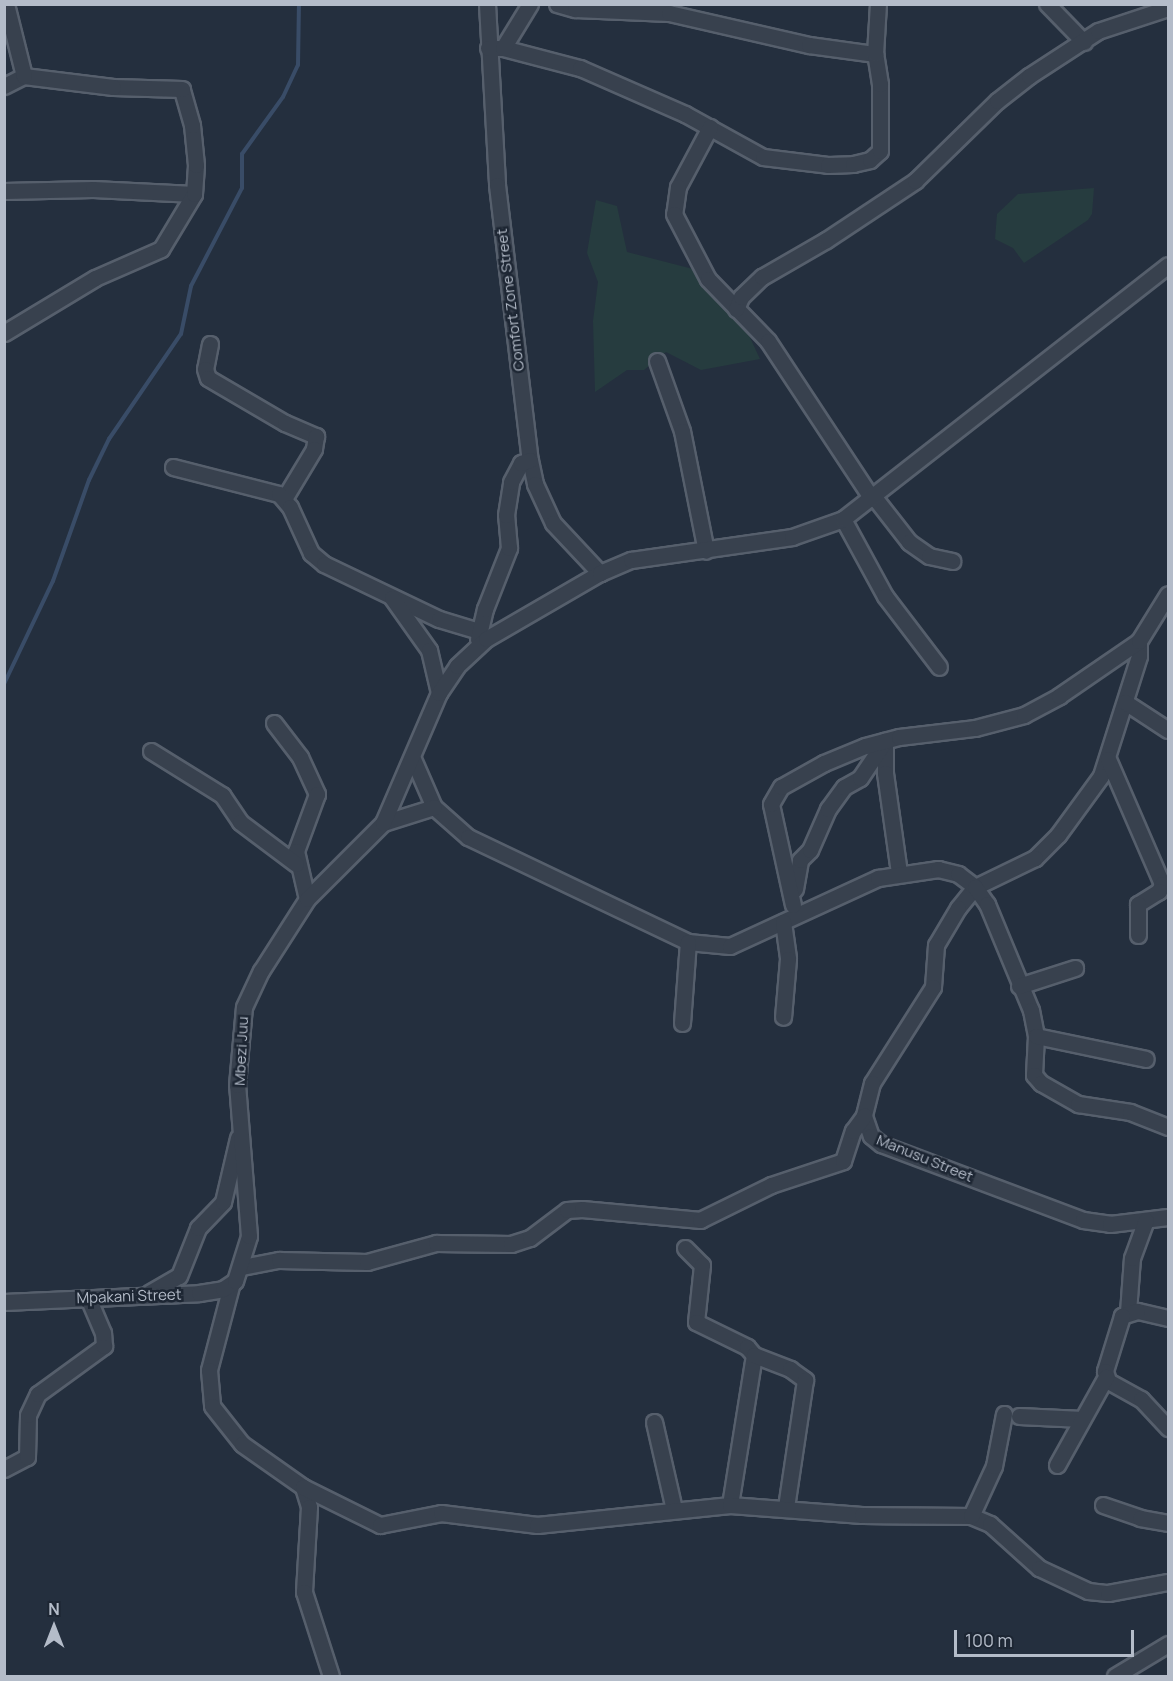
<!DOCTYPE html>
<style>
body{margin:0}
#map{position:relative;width:1173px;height:1681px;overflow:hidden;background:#242f3e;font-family:Manrope,sans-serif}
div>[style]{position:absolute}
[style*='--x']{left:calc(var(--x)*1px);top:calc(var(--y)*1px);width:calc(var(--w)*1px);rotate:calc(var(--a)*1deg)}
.green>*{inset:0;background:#263c3f}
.stream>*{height:4px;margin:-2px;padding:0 2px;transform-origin:2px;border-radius:2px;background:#394c67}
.roads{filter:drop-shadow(2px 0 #565f6c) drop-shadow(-2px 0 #565f6c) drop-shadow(0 2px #565f6c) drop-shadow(0 -2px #565f6c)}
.minor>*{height:15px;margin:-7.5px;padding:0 7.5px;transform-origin:7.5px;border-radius:7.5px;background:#38414e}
span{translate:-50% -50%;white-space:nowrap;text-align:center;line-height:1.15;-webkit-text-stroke:5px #1d2633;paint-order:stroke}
.street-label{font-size:15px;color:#b4bcc9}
.frame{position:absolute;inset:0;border:6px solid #b4bcc9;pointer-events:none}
.north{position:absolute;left:24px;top:1597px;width:60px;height:60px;-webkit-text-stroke:4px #1d2633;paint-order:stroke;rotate:0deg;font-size:16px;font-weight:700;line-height:24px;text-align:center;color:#b4bcc9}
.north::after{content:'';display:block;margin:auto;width:21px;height:27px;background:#b4bcc9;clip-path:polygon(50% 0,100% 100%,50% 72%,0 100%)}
.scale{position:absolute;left:954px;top:1630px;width:180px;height:27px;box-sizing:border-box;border:3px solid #b4bcc9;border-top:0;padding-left:8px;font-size:18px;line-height:21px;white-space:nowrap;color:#b4bcc9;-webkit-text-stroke:4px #1d2633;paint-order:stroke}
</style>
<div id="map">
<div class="green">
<div style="clip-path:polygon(1094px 188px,1092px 214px,1088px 220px,1024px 263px,1013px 248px,995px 239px,997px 214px,1018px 194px)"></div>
<div style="clip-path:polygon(596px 200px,617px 206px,627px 252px,693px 269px,746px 329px,760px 359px,701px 370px,666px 352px,644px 370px,627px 370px,595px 392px,593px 321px,598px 282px,587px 253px)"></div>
</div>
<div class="stream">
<div style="--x:4;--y:684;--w:114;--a:-64.6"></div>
<div style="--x:53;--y:581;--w:107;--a:-70.4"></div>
<div style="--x:89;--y:480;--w:46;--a:-64"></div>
<div style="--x:109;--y:439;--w:127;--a:-55.6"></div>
<div style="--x:181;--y:334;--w:49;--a:-78.2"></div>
<div style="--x:191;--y:286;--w:110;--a:-62.5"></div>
<div style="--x:242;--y:188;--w:34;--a:-90"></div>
<div style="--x:242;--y:154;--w:70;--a:-54.3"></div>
<div style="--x:283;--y:97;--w:35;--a:-65"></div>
<div style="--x:298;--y:65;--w:61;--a:-89.1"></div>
</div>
<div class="roads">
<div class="minor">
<div style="--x:487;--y:4;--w:181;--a:86.8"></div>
<div style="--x:497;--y:185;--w:277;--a:83.2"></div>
<div style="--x:530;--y:460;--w:25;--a:78"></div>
<div style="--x:535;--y:484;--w:43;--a:65.2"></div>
<div style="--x:553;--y:523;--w:69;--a:46.8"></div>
<div style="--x:557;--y:4;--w:19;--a:16"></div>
<div style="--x:575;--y:9;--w:94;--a:2.4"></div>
<div style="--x:669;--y:13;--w:144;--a:12.9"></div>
<div style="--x:809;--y:45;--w:67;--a:7.8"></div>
<div style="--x:1047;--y:4;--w:53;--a:45.8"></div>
<div style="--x:488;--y:48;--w:15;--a:0"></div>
<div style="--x:503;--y:48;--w:80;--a:14.6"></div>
<div style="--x:580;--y:68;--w:115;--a:23.7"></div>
<div style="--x:685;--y:114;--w:89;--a:28.9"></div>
<div style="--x:763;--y:157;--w:65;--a:7"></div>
<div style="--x:828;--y:165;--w:25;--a:-2"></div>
<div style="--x:853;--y:164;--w:17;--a:-13"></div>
<div style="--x:870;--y:160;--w:13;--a:-42"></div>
<div style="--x:880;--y:151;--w:67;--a:-90"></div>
<div style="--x:880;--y:84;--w:30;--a:-99"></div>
<div style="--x:875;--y:54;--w:50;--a:-86.6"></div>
<div style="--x:503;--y:48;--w:52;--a:-58.5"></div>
<div style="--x:4;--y:86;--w:22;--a:-27"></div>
<div style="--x:710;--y:127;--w:68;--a:118.1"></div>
<div style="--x:678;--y:187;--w:27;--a:98"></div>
<div style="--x:674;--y:214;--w:73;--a:62.4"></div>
<div style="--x:708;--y:279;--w:86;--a:45.9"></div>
<div style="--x:768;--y:341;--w:189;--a:56.6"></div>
<div style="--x:4;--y:191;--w:89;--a:-1.3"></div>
<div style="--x:93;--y:189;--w:101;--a:2.8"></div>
<div style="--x:736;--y:309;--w:13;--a:-67"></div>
<div style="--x:741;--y:297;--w:29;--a:-44"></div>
<div style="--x:762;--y:277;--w:74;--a:-30"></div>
<div style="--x:826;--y:240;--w:107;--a:-33.5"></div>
<div style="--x:915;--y:181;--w:115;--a:-44.3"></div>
<div style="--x:997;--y:101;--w:41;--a:-38"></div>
<div style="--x:1029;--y:76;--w:82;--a:-33.1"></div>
<div style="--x:1098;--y:31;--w:74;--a:-18.2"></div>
<div style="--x:4;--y:333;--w:106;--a:-31.1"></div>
<div style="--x:95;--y:278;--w:72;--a:-23.7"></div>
<div style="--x:161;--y:249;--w:64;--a:-59"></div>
<div style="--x:194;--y:194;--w:29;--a:-86"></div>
<div style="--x:196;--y:165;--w:40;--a:-95.7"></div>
<div style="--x:192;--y:125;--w:37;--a:-106"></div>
<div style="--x:182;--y:89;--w:69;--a:-178.3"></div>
<div style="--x:113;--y:87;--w:90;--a:-173"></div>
<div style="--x:24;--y:76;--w:74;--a:-104"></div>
<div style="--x:210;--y:344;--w:25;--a:101"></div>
<div style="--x:205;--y:369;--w:9;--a:72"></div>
<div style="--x:208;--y:378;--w:89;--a:30.3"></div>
<div style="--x:285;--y:423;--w:34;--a:23"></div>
<div style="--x:316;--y:436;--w:13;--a:99"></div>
<div style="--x:314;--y:449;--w:58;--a:121"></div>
<div style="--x:657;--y:361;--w:74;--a:70.3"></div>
<div style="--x:682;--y:431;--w:122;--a:78.7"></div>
<div style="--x:173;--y:467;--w:109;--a:14.3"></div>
<div style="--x:279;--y:494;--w:17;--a:50"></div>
<div style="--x:290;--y:507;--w:51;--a:65.5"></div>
<div style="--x:311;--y:553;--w:17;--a:40"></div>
<div style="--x:324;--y:564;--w:127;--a:25.6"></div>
<div style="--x:439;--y:619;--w:42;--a:16.7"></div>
<div style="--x:874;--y:497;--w:57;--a:52.1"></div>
<div style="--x:909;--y:542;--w:24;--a:35"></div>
<div style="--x:929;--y:556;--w:24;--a:12"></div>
<div style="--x:843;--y:519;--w:88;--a:61.4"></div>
<div style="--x:885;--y:596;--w:89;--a:52.7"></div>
<div style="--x:392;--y:598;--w:64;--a:54.6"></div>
<div style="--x:429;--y:650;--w:44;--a:76.9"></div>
<div style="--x:478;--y:639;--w:31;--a:-77"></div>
<div style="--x:485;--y:609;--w:66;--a:-68.5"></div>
<div style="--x:509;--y:548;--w:33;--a:-95"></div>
<div style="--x:506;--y:515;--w:33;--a:-81"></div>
<div style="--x:511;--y:482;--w:21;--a:-62"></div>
<div style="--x:521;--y:463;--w:9;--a:-18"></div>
<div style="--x:1139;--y:641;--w:15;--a:90"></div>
<div style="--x:1139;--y:656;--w:126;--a:107.6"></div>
<div style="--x:1101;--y:776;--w:73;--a:126.1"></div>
<div style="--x:1058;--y:835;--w:33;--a:135"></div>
<div style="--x:1035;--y:858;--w:67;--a:154.2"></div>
<div style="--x:975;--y:887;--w:27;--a:129"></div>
<div style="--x:958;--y:908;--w:43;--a:120.7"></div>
<div style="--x:936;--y:945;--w:42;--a:94.1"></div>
<div style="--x:933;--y:987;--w:114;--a:122.4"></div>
<div style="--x:872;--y:1083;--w:34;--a:104"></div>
<div style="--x:864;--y:1116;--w:21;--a:71"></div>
<div style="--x:871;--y:1136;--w:13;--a:39"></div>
<div style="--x:881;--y:1144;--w:216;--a:20.6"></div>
<div style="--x:1083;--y:1220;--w:27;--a:8"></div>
<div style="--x:1110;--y:1224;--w:58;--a:-6.9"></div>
<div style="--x:1125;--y:702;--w:51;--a:33.1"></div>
<div style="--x:274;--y:723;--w:43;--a:52.6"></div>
<div style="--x:300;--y:757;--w:41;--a:65.3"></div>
<div style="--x:317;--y:794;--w:61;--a:110.2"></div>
<div style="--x:296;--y:851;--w:49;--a:77.1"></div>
<div style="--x:885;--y:741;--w:32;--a:90"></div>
<div style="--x:885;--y:773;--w:100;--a:82"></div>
<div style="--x:151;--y:751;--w:84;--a:31.8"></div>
<div style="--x:222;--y:795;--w:32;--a:56"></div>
<div style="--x:240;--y:822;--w:70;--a:36.9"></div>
<div style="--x:413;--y:759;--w:52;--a:66.4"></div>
<div style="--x:434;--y:807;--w:45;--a:41.4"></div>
<div style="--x:468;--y:837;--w:244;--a:25.5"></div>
<div style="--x:688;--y:942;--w:42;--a:5.4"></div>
<div style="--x:730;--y:946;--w:163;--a:-24.7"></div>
<div style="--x:878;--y:878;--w:61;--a:-8.5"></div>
<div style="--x:938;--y:869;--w:21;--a:14"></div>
<div style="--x:958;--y:874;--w:21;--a:37"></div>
<div style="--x:975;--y:887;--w:21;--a:55"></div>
<div style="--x:987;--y:904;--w:115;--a:67.5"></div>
<div style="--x:1031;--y:1010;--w:26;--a:79"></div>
<div style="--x:1036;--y:1036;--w:39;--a:93"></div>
<div style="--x:1034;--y:1075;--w:11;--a:49"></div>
<div style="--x:1041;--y:1083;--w:43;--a:29.6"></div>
<div style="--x:1078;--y:1104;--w:53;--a:8.7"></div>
<div style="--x:1130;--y:1112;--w:41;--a:21.5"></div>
<div style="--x:1108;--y:759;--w:136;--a:66.6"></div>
<div style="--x:1162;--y:884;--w:8;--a:113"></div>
<div style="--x:1159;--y:891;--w:25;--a:148"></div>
<div style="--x:1138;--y:904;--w:31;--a:90"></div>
<div style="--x:383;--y:823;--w:53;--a:-17.4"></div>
<div style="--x:795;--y:889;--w:29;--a:-80"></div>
<div style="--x:800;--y:860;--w:14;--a:-45"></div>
<div style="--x:810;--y:850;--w:45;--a:-66.3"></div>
<div style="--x:828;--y:809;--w:27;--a:-54"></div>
<div style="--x:844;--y:787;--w:18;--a:-29"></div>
<div style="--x:860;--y:778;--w:45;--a:-56"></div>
<div style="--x:793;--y:905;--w:103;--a:-102.3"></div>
<div style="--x:771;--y:804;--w:20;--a:-60"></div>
<div style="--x:781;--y:787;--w:49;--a:-29.2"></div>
<div style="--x:824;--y:763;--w:44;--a:-22.5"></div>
<div style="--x:865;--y:746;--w:35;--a:-15"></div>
<div style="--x:899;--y:737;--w:77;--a:-6.8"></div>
<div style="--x:975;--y:728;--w:51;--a:-14.9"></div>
<div style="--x:1024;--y:715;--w:40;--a:-28"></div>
<div style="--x:1059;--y:696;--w:97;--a:-34.5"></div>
<div style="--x:1139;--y:641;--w:55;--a:-58.3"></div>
<div style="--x:783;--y:922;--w:37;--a:82"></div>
<div style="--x:788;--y:959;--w:58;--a:94.9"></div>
<div style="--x:1019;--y:986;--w:59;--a:-17.8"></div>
<div style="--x:682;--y:1023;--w:81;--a:-85.8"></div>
<div style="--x:1036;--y:1036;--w:112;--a:11.8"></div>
<div style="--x:685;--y:1248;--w:24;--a:45"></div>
<div style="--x:702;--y:1265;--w:57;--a:96"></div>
<div style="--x:696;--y:1322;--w:57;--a:26.1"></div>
<div style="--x:747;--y:1347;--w:11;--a:49"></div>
<div style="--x:754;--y:1355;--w:152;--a:99.1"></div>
<div style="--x:242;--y:1267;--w:38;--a:-11"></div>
<div style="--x:279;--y:1260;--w:88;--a:1.3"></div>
<div style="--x:367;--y:1262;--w:72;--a:-15.4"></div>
<div style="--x:436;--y:1243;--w:75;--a:0.8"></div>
<div style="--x:511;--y:1244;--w:20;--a:-18"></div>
<div style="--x:530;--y:1238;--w:46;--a:-37.1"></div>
<div style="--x:567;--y:1210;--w:15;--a:-4"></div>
<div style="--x:582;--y:1209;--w:119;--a:5.3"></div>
<div style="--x:700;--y:1220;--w:79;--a:-26.2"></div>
<div style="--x:771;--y:1185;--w:76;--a:-18.4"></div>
<div style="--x:843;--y:1161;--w:32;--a:-72"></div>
<div style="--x:853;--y:1131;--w:19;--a:-54"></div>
<div style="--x:231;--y:1286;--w:87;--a:104.7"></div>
<div style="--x:209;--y:1370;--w:36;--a:85"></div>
<div style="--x:212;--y:1406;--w:48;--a:51.7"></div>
<div style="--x:242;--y:1444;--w:75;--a:35.2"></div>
<div style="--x:303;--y:1487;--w:21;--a:73"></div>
<div style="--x:309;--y:1507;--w:85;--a:93.4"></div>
<div style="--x:304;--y:1592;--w:88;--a:72.2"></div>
<div style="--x:149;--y:1293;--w:34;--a:-30"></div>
<div style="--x:179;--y:1276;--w:52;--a:-68.4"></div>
<div style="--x:198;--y:1228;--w:36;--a:-46"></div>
<div style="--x:223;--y:1202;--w:66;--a:-76.8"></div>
<div style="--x:4;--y:1302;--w:195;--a:-2.6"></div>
<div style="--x:199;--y:1293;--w:24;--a:-9"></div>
<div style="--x:223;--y:1289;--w:14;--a:-34"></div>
<div style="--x:235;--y:1281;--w:47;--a:-72.7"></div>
<div style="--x:249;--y:1236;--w:151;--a:-94.5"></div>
<div style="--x:237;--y:1085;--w:78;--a:-84.9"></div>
<div style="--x:244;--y:1007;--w:40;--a:-65"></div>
<div style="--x:261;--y:971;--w:85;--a:-57.4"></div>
<div style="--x:307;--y:899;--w:107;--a:-45"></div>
<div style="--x:383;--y:823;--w:142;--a:-66.7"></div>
<div style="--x:439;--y:693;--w:32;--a:-56"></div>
<div style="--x:457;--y:666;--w:40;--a:-43"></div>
<div style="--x:486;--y:639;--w:132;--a:-30.1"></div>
<div style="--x:600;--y:573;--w:34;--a:-23"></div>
<div style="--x:631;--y:560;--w:163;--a:-8.1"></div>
<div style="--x:792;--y:537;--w:54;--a:-19.4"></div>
<div style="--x:843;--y:519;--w:412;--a:-38"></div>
<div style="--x:1128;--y:1312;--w:54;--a:-85.8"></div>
<div style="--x:1132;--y:1258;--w:40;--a:-69.8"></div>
<div style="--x:1168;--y:1318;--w:32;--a:-167"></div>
<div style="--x:1137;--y:1311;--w:16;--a:162"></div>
<div style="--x:1122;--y:1316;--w:58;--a:107.2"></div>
<div style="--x:1105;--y:1371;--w:10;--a:73"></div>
<div style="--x:1108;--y:1381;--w:38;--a:29"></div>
<div style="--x:1141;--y:1399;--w:40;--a:47"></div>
<div style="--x:754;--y:1355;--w:39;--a:21"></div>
<div style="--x:790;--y:1369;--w:19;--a:36"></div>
<div style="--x:805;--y:1380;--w:128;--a:98.5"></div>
<div style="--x:1019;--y:1416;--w:63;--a:2.7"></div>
<div style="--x:654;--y:1422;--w:89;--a:77.1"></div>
<div style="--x:1057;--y:1465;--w:101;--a:-60.9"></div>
<div style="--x:4;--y:1469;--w:26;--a:-28"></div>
<div style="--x:27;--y:1457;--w:42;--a:-88.6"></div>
<div style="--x:28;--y:1415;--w:23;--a:-65"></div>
<div style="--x:38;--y:1394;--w:82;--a:-36"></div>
<div style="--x:104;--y:1346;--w:13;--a:-94"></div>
<div style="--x:103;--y:1333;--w:38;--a:-113"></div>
<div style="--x:303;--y:1487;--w:86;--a:26.3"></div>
<div style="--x:380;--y:1525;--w:62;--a:-11.1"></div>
<div style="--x:441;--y:1513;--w:97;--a:7.1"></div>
<div style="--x:537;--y:1525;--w:194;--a:-5.9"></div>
<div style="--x:730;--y:1505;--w:132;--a:4.3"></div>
<div style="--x:862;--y:1515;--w:109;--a:0.5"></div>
<div style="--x:971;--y:1516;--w:21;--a:23"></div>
<div style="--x:990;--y:1524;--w:66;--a:41.9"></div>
<div style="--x:1039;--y:1568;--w:54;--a:25.1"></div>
<div style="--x:1088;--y:1591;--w:20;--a:6"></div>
<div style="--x:1108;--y:1593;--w:61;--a:-10.4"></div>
<div style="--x:1103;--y:1505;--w:39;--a:19"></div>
<div style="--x:1140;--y:1518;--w:28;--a:10"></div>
<div style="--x:971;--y:1516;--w:55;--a:-65.3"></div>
<div style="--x:994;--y:1466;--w:53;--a:-79.1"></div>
<div style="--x:1115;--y:1676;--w:62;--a:-31.1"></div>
</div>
</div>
<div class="street-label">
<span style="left:510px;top:300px;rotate:-97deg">Comfort Zone Street</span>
<span style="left:241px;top:1051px;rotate:-87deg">Mbezi Juu</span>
<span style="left:925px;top:1158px;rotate:22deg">Manusu Street</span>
<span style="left:129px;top:1296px;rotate:-2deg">Mpakani Street</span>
</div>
<div class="frame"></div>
<div class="north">N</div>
<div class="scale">100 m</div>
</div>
